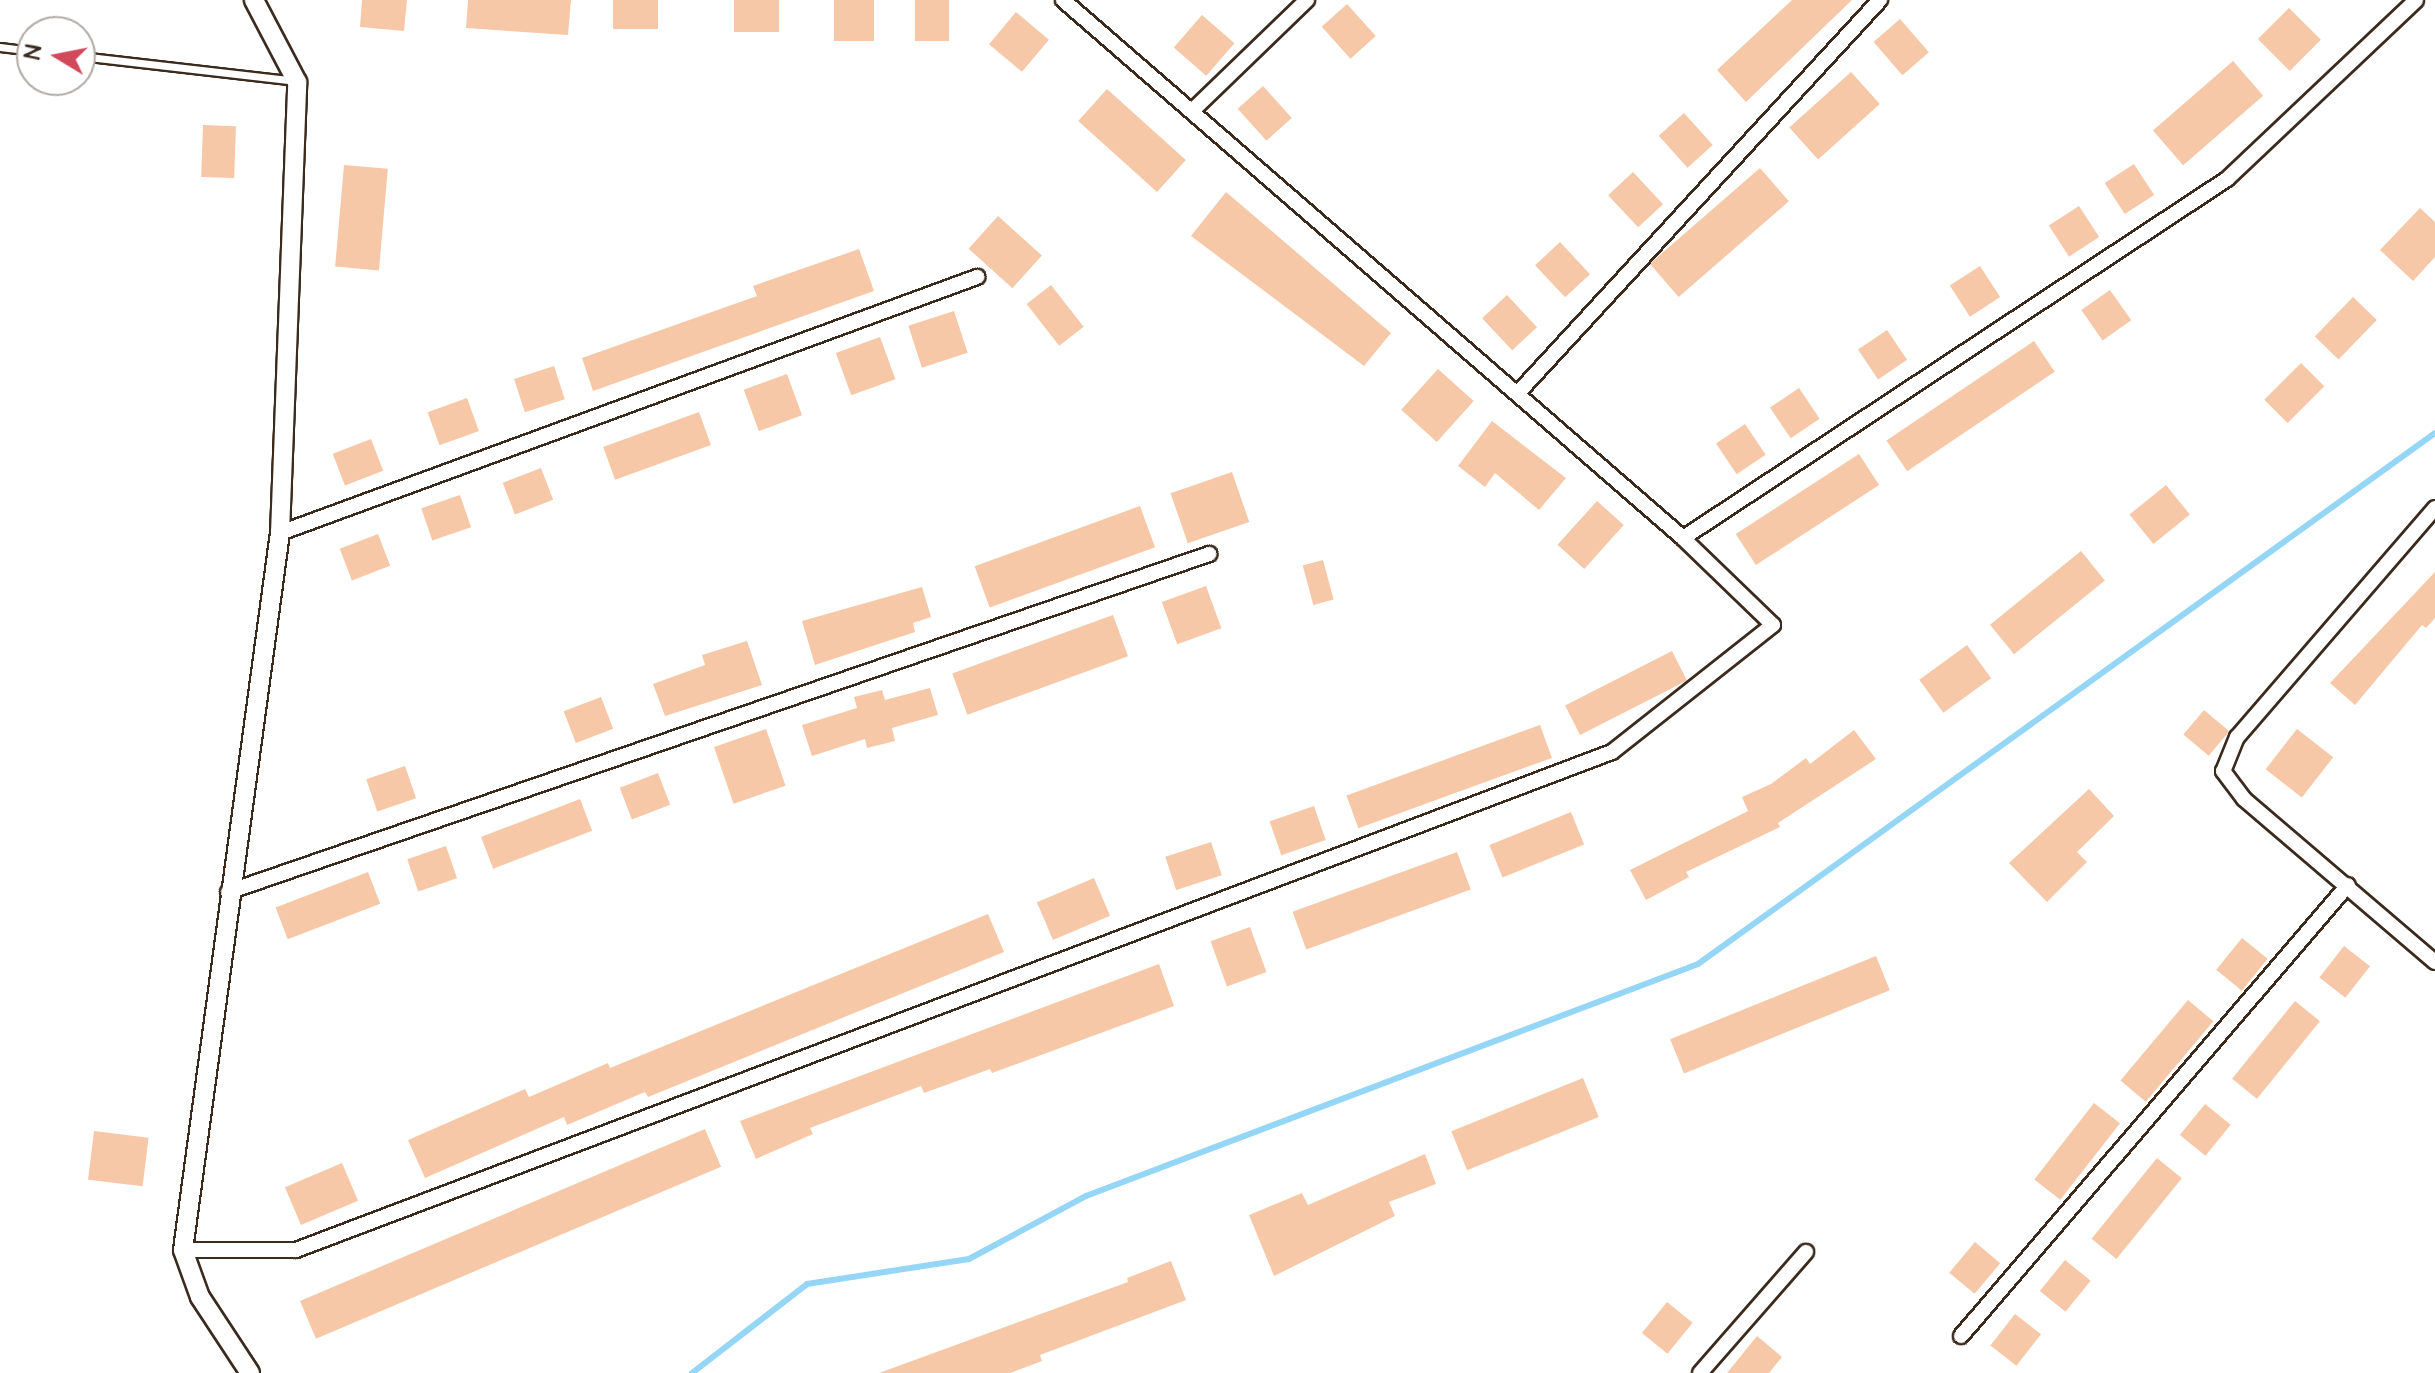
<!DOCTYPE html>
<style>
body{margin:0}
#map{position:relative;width:2435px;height:1373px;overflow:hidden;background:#fff;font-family:"Architects Daughter",sans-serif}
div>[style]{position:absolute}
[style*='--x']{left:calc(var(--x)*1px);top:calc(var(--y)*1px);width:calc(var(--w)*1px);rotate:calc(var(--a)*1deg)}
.stream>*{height:6px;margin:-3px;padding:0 3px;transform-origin:3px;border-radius:3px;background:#95d6f7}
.building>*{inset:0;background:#f7c8a7;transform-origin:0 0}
.roads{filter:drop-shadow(2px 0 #3b2a1e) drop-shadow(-2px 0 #3b2a1e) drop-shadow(0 2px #3b2a1e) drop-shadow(0 -2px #3b2a1e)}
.service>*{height:7px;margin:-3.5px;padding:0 3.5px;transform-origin:3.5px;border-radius:3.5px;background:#fff}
.minor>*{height:14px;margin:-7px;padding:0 7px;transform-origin:7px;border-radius:7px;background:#fff}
.tertiary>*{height:18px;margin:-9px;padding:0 9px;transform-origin:9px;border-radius:9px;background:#fff}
span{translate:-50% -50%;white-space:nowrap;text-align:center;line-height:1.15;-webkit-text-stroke:7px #fff;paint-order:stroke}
.north{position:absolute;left:16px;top:16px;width:80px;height:80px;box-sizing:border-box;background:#fff;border:2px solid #b1aaa5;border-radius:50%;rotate:280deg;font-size:22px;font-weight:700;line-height:32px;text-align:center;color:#3b2a1e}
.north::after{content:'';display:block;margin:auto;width:28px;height:36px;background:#d1495b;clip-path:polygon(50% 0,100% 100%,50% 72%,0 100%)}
</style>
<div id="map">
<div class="stream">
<div style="--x:692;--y:1373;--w:145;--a:-37.7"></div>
<div style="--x:807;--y:1284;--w:164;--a:-8.8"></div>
<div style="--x:969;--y:1259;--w:133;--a:-28.3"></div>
<div style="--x:1086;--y:1196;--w:654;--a:-20.76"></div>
<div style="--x:1698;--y:964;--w:908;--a:-35.77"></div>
</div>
<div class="building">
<div style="clip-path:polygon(362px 0,407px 0,404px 31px,360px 27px)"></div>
<div style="clip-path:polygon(468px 0,571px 0,568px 35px,466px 28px)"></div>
<div style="left:613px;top:0;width:45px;height:29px"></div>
<div style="left:734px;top:0;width:45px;height:32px"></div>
<div style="left:834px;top:0;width:40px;height:41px"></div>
<div style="left:915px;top:0;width:34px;height:41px"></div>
<div style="clip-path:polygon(1792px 0,1852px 0,1746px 102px,1717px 70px)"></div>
<div style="left:1347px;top:4px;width:43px;height:34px;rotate:48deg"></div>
<div style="left:2289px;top:8px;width:45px;height:44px;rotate:45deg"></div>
<div style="left:1016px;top:12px;width:43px;height:42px;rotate:40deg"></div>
<div style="left:1202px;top:15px;width:43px;height:43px;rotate:41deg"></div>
<div style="left:1900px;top:19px;width:44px;height:35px;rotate:49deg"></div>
<div style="left:2233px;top:61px;width:46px;height:106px;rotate:49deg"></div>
<div style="left:1851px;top:72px;width:43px;height:83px;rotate:48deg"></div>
<div style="left:1263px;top:86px;width:43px;height:34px;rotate:48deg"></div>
<div style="left:1107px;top:89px;width:106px;height:43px;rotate:42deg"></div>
<div style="left:1684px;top:113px;width:43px;height:34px;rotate:48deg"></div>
<div style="left:203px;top:125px;width:33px;height:52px;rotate:2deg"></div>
<div style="left:2134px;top:164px;width:37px;height:35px;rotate:57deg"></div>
<div style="left:344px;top:165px;width:44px;height:102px;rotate:5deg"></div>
<div style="left:1760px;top:168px;width:44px;height:146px;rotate:49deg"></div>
<div style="left:1633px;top:172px;width:44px;height:34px;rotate:47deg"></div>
<div style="clip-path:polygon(1226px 192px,1391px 333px,1364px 366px,1191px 236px)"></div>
<div style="left:2079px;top:206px;width:37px;height:36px;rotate:57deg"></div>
<div style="clip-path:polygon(2420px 208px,2435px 222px,2435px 257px,2413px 281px,2380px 250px)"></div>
<div style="left:998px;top:216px;width:59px;height:44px;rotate:42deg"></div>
<div style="left:1560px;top:242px;width:44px;height:34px;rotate:47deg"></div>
<div style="clip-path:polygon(859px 249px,874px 291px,593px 391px,582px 358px,757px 296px,753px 286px)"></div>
<div style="left:1980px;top:266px;width:37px;height:36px;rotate:57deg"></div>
<div style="left:1051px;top:285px;width:53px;height:31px;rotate:52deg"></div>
<div style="left:2110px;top:290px;width:37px;height:35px;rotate:55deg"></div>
<div style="left:1507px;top:295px;width:44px;height:34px;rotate:47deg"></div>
<div style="left:2353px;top:297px;width:33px;height:55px;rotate:44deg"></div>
<div style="left:954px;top:311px;width:44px;height:48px;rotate:72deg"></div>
<div style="left:1887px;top:330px;width:36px;height:35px;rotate:56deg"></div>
<div style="left:880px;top:337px;width:45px;height:47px;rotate:70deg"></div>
<div style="left:2034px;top:341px;width:37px;height:178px;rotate:56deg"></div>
<div style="left:2301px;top:363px;width:33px;height:52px;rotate:45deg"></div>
<div style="left:554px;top:366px;width:35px;height:42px;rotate:72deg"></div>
<div style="left:1438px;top:369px;width:48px;height:55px;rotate:42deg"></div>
<div style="left:787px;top:374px;width:44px;height:46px;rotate:70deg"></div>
<div style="left:1799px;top:388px;width:37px;height:35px;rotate:56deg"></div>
<div style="left:467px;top:398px;width:35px;height:42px;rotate:70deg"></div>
<div style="left:699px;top:412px;width:35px;height:102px;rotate:70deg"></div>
<div style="clip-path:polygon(1492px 421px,1566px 478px,1539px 510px,1495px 473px,1485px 487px,1458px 466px)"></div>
<div style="left:1745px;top:424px;width:37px;height:35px;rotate:56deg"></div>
<div style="left:371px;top:439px;width:34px;height:41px;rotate:69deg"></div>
<div style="left:1859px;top:454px;width:37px;height:147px;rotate:57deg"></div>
<div style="left:541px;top:468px;width:34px;height:41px;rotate:69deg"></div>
<div style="left:1232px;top:472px;width:53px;height:65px;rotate:71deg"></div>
<div style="left:2166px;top:485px;width:38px;height:47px;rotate:51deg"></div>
<div style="left:460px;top:495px;width:34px;height:41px;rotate:71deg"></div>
<div style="left:1597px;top:501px;width:36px;height:59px;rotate:42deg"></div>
<div style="left:1140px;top:506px;width:44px;height:176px;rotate:70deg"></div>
<div style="left:378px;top:534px;width:34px;height:41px;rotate:69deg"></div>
<div style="left:2081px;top:551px;width:38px;height:117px;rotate:51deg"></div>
<div style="left:1323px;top:560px;width:41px;height:21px;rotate:75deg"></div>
<div style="clip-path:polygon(2435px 572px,2435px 618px,2426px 628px,2422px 625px,2355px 705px,2330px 683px)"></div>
<div style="left:1206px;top:586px;width:45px;height:47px;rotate:70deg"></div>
<div style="clip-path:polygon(922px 587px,931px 617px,913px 623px,915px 632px,815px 665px,802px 621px)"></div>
<div style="left:1113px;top:615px;width:44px;height:171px;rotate:70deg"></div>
<div style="clip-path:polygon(747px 641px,762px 685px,665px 716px,653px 684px,705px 665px,702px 655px)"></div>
<div style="left:1967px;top:645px;width:41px;height:59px;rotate:54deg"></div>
<div style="left:1672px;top:651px;width:33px;height:120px;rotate:63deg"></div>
<div style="clip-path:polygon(930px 688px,938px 715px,892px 728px,895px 741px,867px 748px,865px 739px,812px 756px,802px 725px,857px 708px,854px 697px,882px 690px,885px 700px)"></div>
<div style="left:601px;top:697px;width:34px;height:40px;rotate:69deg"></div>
<div style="left:2204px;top:710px;width:33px;height:32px;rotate:40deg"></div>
<div style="left:1540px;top:725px;width:35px;height:206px;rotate:70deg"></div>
<div style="left:766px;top:729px;width:60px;height:55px;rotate:71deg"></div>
<div style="left:2297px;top:729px;width:46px;height:51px;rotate:38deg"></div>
<div style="clip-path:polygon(1854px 730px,1876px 759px,1778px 823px,1780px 827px,1686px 872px,1689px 877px,1646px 900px,1630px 870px,1748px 811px,1742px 797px,1771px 784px,1806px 758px,1810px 764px)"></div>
<div style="left:405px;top:766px;width:34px;height:41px;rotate:71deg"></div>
<div style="left:658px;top:773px;width:34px;height:41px;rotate:69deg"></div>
<div style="clip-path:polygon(2089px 789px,2114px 816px,2077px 852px,2087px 862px,2047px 902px,2009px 863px)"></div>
<div style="left:580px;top:799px;width:34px;height:106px;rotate:69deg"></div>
<div style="left:1314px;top:806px;width:36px;height:47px;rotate:71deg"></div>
<div style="left:1571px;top:812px;width:35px;height:88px;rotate:68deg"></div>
<div style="left:1211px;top:842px;width:35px;height:48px;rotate:72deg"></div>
<div style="left:446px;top:846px;width:34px;height:41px;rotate:71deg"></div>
<div style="left:1457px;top:852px;width:40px;height:175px;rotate:70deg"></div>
<div style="left:368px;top:872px;width:34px;height:99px;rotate:69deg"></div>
<div style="left:1094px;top:878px;width:41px;height:62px;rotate:67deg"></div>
<div style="clip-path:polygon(988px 914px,1004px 952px,648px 1097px,645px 1092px,567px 1125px,564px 1117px,425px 1178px,408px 1140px,525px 1089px,529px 1097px,608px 1063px,610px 1068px)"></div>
<div style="left:1250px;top:927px;width:48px;height:42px;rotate:70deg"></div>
<div style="left:2242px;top:938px;width:33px;height:41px;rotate:39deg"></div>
<div style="left:2344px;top:946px;width:33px;height:40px;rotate:38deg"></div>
<div style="left:1876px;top:956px;width:37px;height:222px;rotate:68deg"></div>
<div style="clip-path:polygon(1159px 964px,1174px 1006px,992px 1073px,990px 1069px,924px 1093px,921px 1086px,810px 1128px,813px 1134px,756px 1159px,740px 1121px)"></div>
<div style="left:2188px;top:1000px;width:33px;height:105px;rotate:40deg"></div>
<div style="left:2295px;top:1001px;width:32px;height:100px;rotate:39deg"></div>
<div style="left:1583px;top:1078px;width:42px;height:142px;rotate:68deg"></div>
<div style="left:2094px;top:1103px;width:33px;height:97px;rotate:38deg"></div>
<div style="left:2205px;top:1104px;width:33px;height:40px;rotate:39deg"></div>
<div style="left:705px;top:1129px;width:41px;height:440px;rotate:67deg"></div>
<div style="left:94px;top:1131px;width:55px;height:49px;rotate:7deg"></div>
<div style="clip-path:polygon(1425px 1154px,1436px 1184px,1389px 1202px,1395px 1216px,1274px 1276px,1249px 1215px,1302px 1193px,1308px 1205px)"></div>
<div style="left:2157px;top:1158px;width:32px;height:104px;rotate:39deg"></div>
<div style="left:342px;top:1163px;width:41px;height:62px;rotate:67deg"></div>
<div style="left:1975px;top:1242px;width:33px;height:40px;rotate:40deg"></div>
<div style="left:2065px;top:1260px;width:33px;height:40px;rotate:39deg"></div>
<div style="clip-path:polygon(1171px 1261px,1186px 1300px,1040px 1355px,1042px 1361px,1010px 1373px,879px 1373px,1128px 1282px,1127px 1278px)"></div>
<div style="left:1667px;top:1302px;width:33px;height:40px;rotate:39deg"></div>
<div style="left:2015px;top:1314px;width:33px;height:40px;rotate:38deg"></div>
<div style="clip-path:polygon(1757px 1336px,1782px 1357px,1769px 1373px,1727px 1373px)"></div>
</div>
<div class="roads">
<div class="service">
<div style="--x:0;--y:47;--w:32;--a:7"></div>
<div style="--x:80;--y:56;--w:216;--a:6.6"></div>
</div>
<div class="minor">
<div style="--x:1192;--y:111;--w:160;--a:-44"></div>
<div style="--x:1517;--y:394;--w:536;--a:-47.35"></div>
<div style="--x:2435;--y:508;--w:303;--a:130.8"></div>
<div style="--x:2237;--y:737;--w:37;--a:112"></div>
<div style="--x:2223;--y:771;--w:35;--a:53"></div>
<div style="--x:2244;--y:799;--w:251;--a:40.5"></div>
<div style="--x:280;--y:533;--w:743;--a:-20.17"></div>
<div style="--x:1683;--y:538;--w:652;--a:-33.42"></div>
<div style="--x:2227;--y:179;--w:260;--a:-43.4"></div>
<div style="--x:228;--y:892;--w:1038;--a:-19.01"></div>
<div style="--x:183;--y:1250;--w:113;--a:0"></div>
<div style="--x:296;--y:1250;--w:1407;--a:-20.73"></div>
<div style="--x:1612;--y:752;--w:205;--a:-38.3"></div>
<div style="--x:1773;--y:625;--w:125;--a:-136"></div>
<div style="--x:1683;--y:538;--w:821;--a:-139.05"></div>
<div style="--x:1961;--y:1336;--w:594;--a:-49.37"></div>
<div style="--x:1700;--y:1373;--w:161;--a:-48.8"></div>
</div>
<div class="tertiary">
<div style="--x:250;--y:1373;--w:91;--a:-123.3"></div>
<div style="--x:200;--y:1297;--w:50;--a:-109.9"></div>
<div style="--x:183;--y:1250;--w:724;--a:-82.3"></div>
<div style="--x:280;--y:533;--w:451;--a:-87.8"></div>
<div style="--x:297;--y:82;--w:93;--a:-117.7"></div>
</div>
</div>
<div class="north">N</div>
</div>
